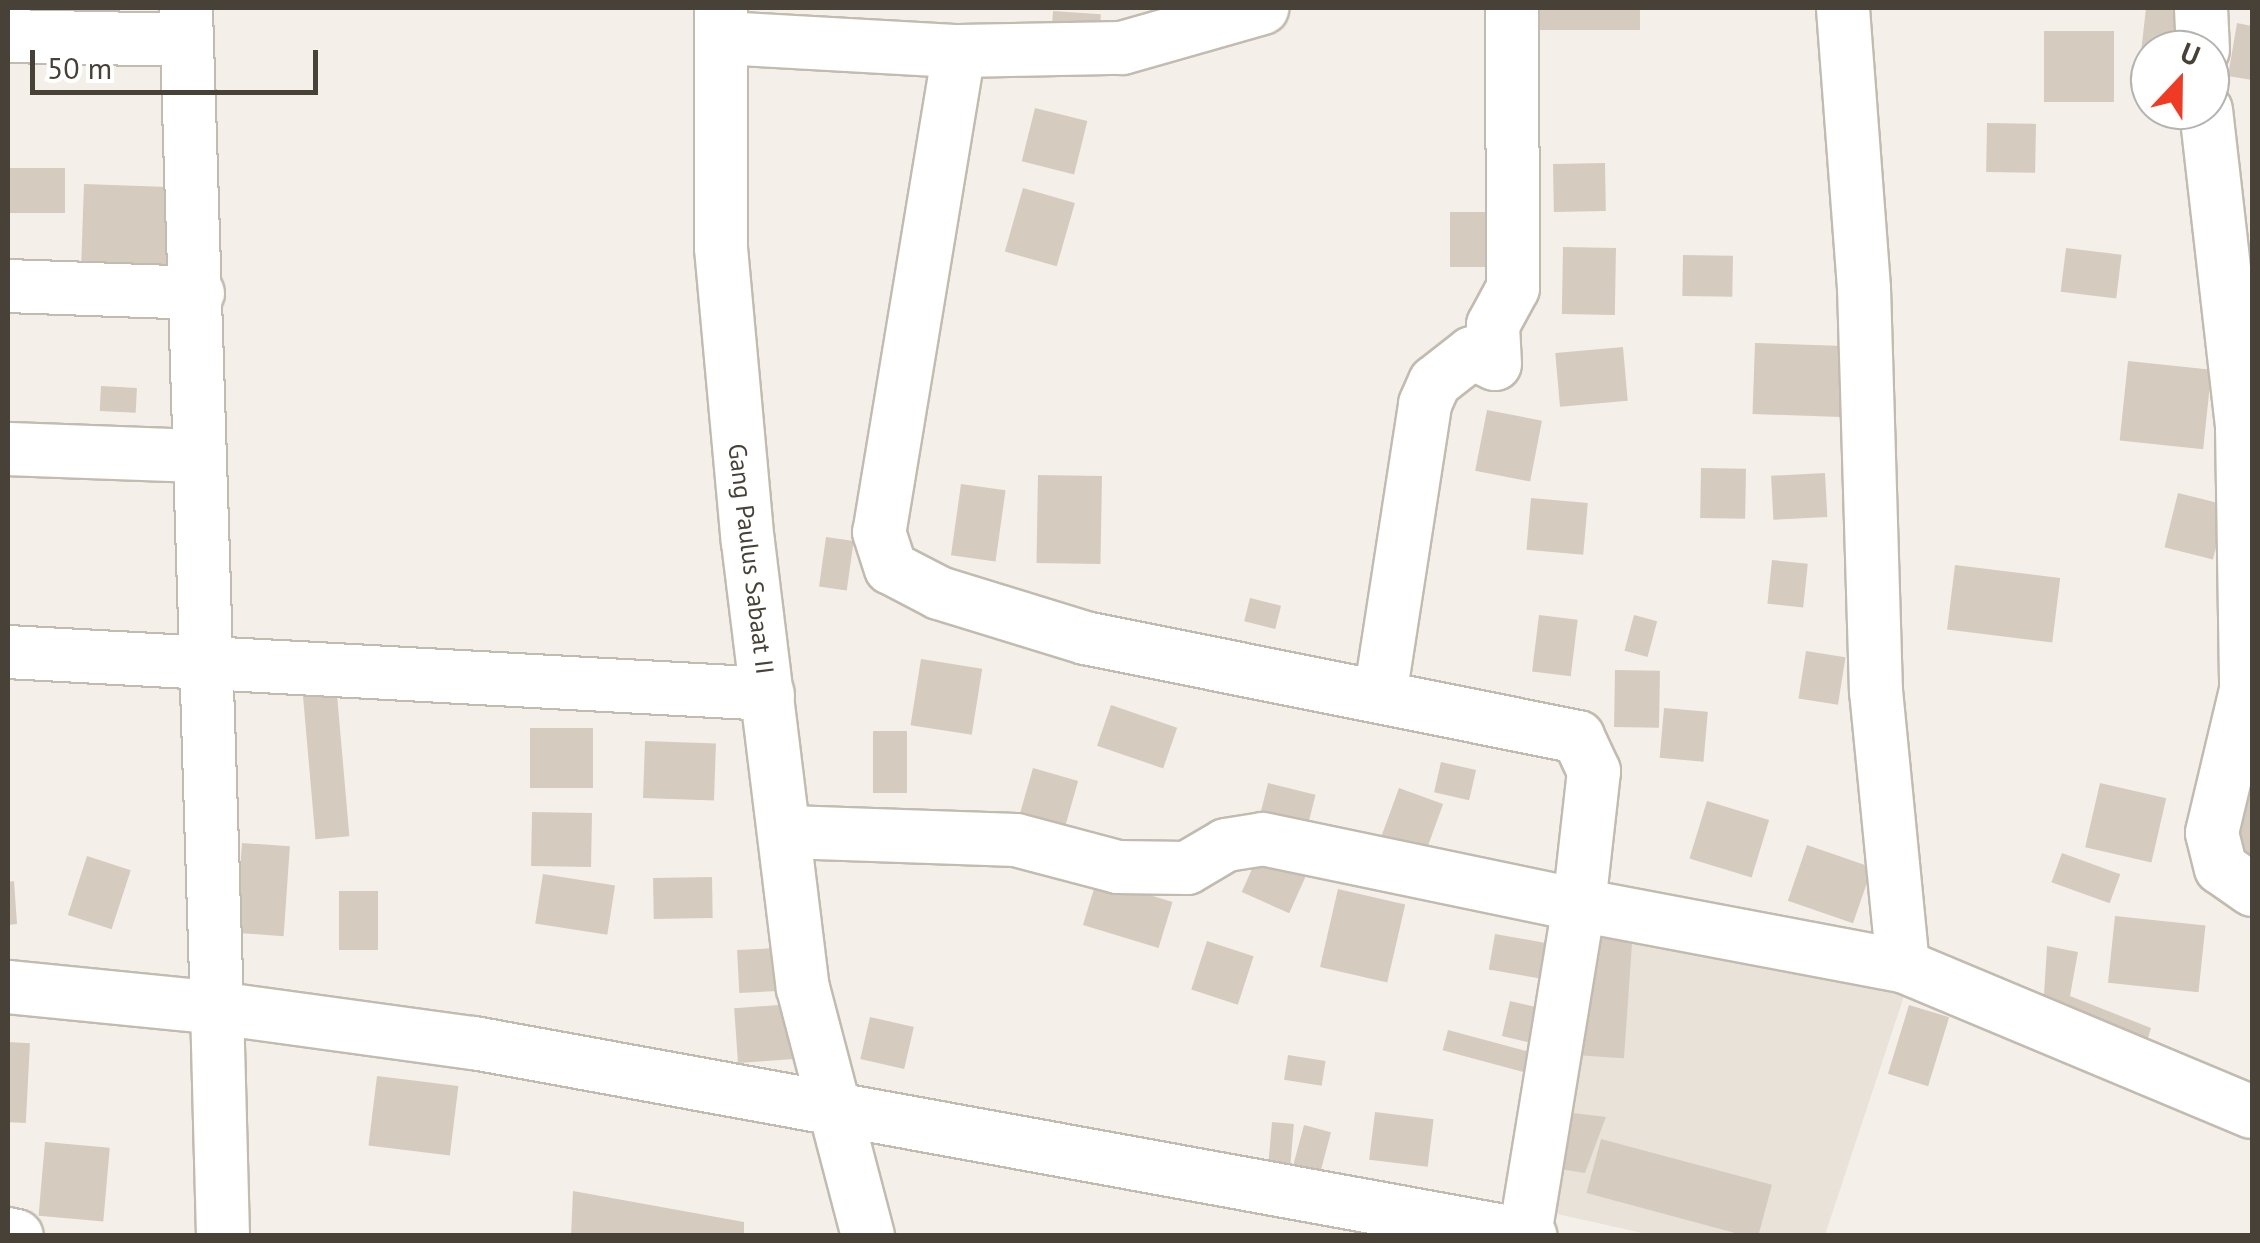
<!DOCTYPE html>
<style>
body{margin:0}
#map{position:relative;width:2260px;height:1243px;overflow:hidden;background:#f4f0e9;font-family:"PT Sans",sans-serif}
div>[style]{position:absolute}
[style*='--x']{left:calc(var(--x)*1px);top:calc(var(--y)*1px);width:calc(var(--w)*1px);rotate:calc(var(--a)*1deg)}
.residential>*{inset:0;background:#e8e2d8}
.building>*{inset:0;background:#d5ccbf;transform-origin:0 0}
.roads{filter:drop-shadow(2px 0 #c2bbaf) drop-shadow(-2px 0 #c2bbaf) drop-shadow(0 2px #c2bbaf) drop-shadow(0 -2px #c2bbaf)}
.minor>*{height:52px;margin:-26px;padding:0 26px;transform-origin:26px;border-radius:26px;background:#fff}
span{translate:-50% -50%;white-space:nowrap;text-align:center;line-height:1.15;-webkit-text-stroke:8px #fff;paint-order:stroke}
.street-label{font-size:25px;color:#474138}
.frame{position:absolute;inset:0;border:10px solid #474138;pointer-events:none}
.north{position:absolute;left:2130px;top:30px;width:100px;height:100px;box-sizing:border-box;background:#fff;border:2px solid #b5b3af;border-radius:50%;rotate:22deg;font-size:28px;font-weight:700;line-height:40px;text-align:center;color:#474138}
.north::after{content:'';display:block;margin:auto;width:35px;height:45px;background:#f13a23;clip-path:polygon(50% 0,100% 100%,50% 72%,0 100%)}
.scale{position:absolute;left:30px;top:50px;width:288px;height:45px;box-sizing:border-box;border:5px solid #474138;border-top:0;padding-left:12px;font-size:30px;line-height:35px;white-space:nowrap;color:#474138;-webkit-text-stroke:8px #fff;paint-order:stroke}
</style>
<div id="map">
<div class="residential">
<div style="clip-path:polygon(1574px 902px,1906px 990px,1825px 1235px,1651px 1235px,1526px 1207px)"></div>
</div>
<div class="building">
<div style="left:1533px;top:8px;width:107px;height:22px"></div>
<div style="clip-path:polygon(2146px 8px,2183px 9px,2179px 50px,2141px 52px)"></div>
<div style="left:1053px;top:11px;width:48px;height:26px;rotate:4deg"></div>
<div style="clip-path:polygon(2237px 23px,2252px 26px,2252px 80px,2228px 76px)"></div>
<div style="left:2044px;top:31px;width:70px;height:71px"></div>
<div style="left:1035px;top:108px;width:54px;height:55px;rotate:14deg"></div>
<div style="left:1987px;top:123px;width:49px;height:49px;rotate:1deg"></div>
<div style="left:1605px;top:163px;width:48px;height:52px;rotate:89deg"></div>
<div style="left:8px;top:168px;width:57px;height:45px"></div>
<div style="left:84px;top:184px;width:98px;height:86px;rotate:2deg"></div>
<div style="left:1023px;top:188px;width:54px;height:66px;rotate:16deg"></div>
<div style="left:1450px;top:212px;width:52px;height:55px"></div>
<div style="left:1563px;top:247px;width:53px;height:67px;rotate:1deg"></div>
<div style="left:2066px;top:248px;width:56px;height:44px;rotate:7deg"></div>
<div style="left:1683px;top:255px;width:50px;height:41px;rotate:1deg"></div>
<div style="left:1755px;top:343px;width:88px;height:71px;rotate:2deg"></div>
<div style="left:1623px;top:347px;width:54px;height:68px;rotate:85deg"></div>
<div style="left:2128px;top:361px;width:84px;height:80px;rotate:6deg"></div>
<div style="left:101px;top:386px;width:36px;height:25px;rotate:3deg"></div>
<div style="left:1487px;top:410px;width:56px;height:62px;rotate:11deg"></div>
<div style="left:1701px;top:468px;width:45px;height:50px;rotate:1deg"></div>
<div style="left:1825px;top:473px;width:44px;height:54px;rotate:87deg"></div>
<div style="left:1038px;top:475px;width:64px;height:88px;rotate:1deg"></div>
<div style="left:961px;top:484px;width:45px;height:72px;rotate:8deg"></div>
<div style="left:2178px;top:493px;width:50px;height:56px;rotate:14deg"></div>
<div style="left:1531px;top:498px;width:57px;height:52px;rotate:5deg"></div>
<div style="left:826px;top:537px;width:28px;height:50px;rotate:8deg"></div>
<div style="left:1772px;top:560px;width:36px;height:44px;rotate:6deg"></div>
<div style="left:1955px;top:565px;width:106px;height:65px;rotate:7deg"></div>
<div style="left:1250px;top:598px;width:32px;height:24px;rotate:14deg"></div>
<div style="left:1539px;top:615px;width:39px;height:57px;rotate:7deg"></div>
<div style="left:1634px;top:615px;width:24px;height:37px;rotate:15deg"></div>
<div style="left:1806px;top:651px;width:40px;height:48px;rotate:9deg"></div>
<div style="left:921px;top:659px;width:62px;height:67px;rotate:9deg"></div>
<div style="left:1615px;top:670px;width:45px;height:57px;rotate:1deg"></div>
<div style="left:335px;top:672px;width:165px;height:34px;rotate:85deg"></div>
<div style="left:1111px;top:705px;width:70px;height:43px;rotate:19deg"></div>
<div style="left:1664px;top:708px;width:44px;height:50px;rotate:5deg"></div>
<div style="left:530px;top:728px;width:63px;height:60px"></div>
<div style="left:873px;top:731px;width:34px;height:62px"></div>
<div style="left:645px;top:741px;width:71px;height:57px;rotate:2deg"></div>
<div style="left:1441px;top:762px;width:36px;height:31px;rotate:13deg"></div>
<div style="left:1033px;top:768px;width:47px;height:47px;rotate:16deg"></div>
<div style="left:1268px;top:783px;width:49px;height:35px;rotate:14deg"></div>
<div style="left:2100px;top:783px;width:68px;height:66px;rotate:13deg"></div>
<div style="clip-path:polygon(2248px 787px,2252px 788px,2252px 868px,2225px 860px)"></div>
<div style="left:1399px;top:788px;width:47px;height:56px;rotate:20deg"></div>
<div style="left:1707px;top:801px;width:65px;height:60px;rotate:17deg"></div>
<div style="left:532px;top:812px;width:60px;height:54px;rotate:1deg"></div>
<div style="left:242px;top:843px;width:48px;height:90px;rotate:4deg"></div>
<div style="left:1807px;top:845px;width:69px;height:59px;rotate:19deg"></div>
<div style="left:1260px;top:851px;width:52px;height:45px;rotate:24deg"></div>
<div style="left:2062px;top:853px;width:62px;height:31px;rotate:20deg"></div>
<div style="left:87px;top:856px;width:46px;height:62px;rotate:18deg"></div>
<div style="left:543px;top:874px;width:73px;height:50px;rotate:9deg"></div>
<div style="left:712px;top:877px;width:41px;height:59px;rotate:89deg"></div>
<div style="left:1097px;top:879px;width:79px;height:48px;rotate:17deg"></div>
<div style="clip-path:polygon(14px 881px,17px 924px,8px 925px,8px 882px)"></div>
<div style="left:1338px;top:889px;width:69px;height:80px;rotate:13deg"></div>
<div style="left:339px;top:891px;width:39px;height:59px"></div>
<div style="left:1581px;top:913px;width:53px;height:142px;rotate:4deg"></div>
<div style="left:2115px;top:916px;width:91px;height:67px;rotate:6deg"></div>
<div style="left:1495px;top:934px;width:54px;height:36px;rotate:10deg"></div>
<div style="left:1207px;top:941px;width:49px;height:51px;rotate:18deg"></div>
<div style="clip-path:polygon(2047px 946px,2078px 952px,2070px 996px,2151px 1028px,2142px 1058px,2043px 1011px)"></div>
<div style="left:776px;top:948px;width:43px;height:39px;rotate:87deg"></div>
<div style="left:1510px;top:1001px;width:31px;height:36px;rotate:13deg"></div>
<div style="left:794px;top:1004px;width:55px;height:60px;rotate:86deg"></div>
<div style="left:1909px;top:1005px;width:42px;height:72px;rotate:17deg"></div>
<div style="left:870px;top:1017px;width:45px;height:43px;rotate:13deg"></div>
<div style="left:1448px;top:1030px;width:94px;height:21px;rotate:15deg"></div>
<div style="left:8px;top:1042px;width:22px;height:80px;rotate:3deg"></div>
<div style="left:1288px;top:1055px;width:38px;height:25px;rotate:9deg"></div>
<div style="left:377px;top:1076px;width:82px;height:70px;rotate:7deg"></div>
<div style="clip-path:polygon(1548px 1110px,1606px 1117px,1585px 1173px,1540px 1166px)"></div>
<div style="left:1375px;top:1112px;width:59px;height:48px;rotate:7deg"></div>
<div style="left:1272px;top:1122px;width:22px;height:49px;rotate:5deg"></div>
<div style="left:1304px;top:1125px;width:28px;height:51px;rotate:15deg"></div>
<div style="left:1601px;top:1139px;width:177px;height:56px;rotate:15deg"></div>
<div style="left:45px;top:1142px;width:65px;height:74px;rotate:5deg"></div>
<div style="clip-path:polygon(573px 1191px,744px 1222px,744px 1236px,571px 1236px)"></div>
</div>
<div class="roads">
<div class="minor">
<div style="--x:721;--y:8;--w:240;--a:90"></div>
<div style="--x:721;--y:248;--w:295;--a:84.8"></div>
<div style="--x:748;--y:542;--w:449;--a:83"></div>
<div style="--x:803;--y:988;--w:256;--a:75.3"></div>
<div style="--x:2201;--y:8;--w:42;--a:87.3"></div>
<div style="--x:8;--y:36;--w:179;--a:1.3"></div>
<div style="--x:723;--y:38;--w:236;--a:3.2"></div>
<div style="--x:959;--y:51;--w:163;--a:-1.1"></div>
<div style="--x:1122;--y:48;--w:146;--a:-15.9"></div>
<div style="--x:959;--y:51;--w:488;--a:99.4"></div>
<div style="--x:879;--y:532;--w:38;--a:72"></div>
<div style="--x:891;--y:568;--w:54;--a:27.5"></div>
<div style="--x:939;--y:593;--w:153;--a:17.1"></div>
<div style="--x:1085;--y:638;--w:503;--a:11.35"></div>
<div style="--x:1578;--y:737;--w:38;--a:65"></div>
<div style="--x:1594;--y:771;--w:135;--a:96.4"></div>
<div style="--x:1579;--y:905;--w:330;--a:10.7"></div>
<div style="--x:1903;--y:966;--w:275;--a:-95.6"></div>
<div style="--x:1876;--y:692;--w:404;--a:-91.7"></div>
<div style="--x:1864;--y:288;--w:281;--a:-94.3"></div>
<div style="--x:2206;--y:110;--w:318;--a:83.5"></div>
<div style="--x:2242;--y:426;--w:264;--a:89.1"></div>
<div style="--x:2246;--y:690;--w:147;--a:103.4"></div>
<div style="--x:2212;--y:833;--w:36;--a:76"></div>
<div style="--x:2221;--y:868;--w:38;--a:35"></div>
<div style="--x:8;--y:286;--w:190;--a:2.1"></div>
<div style="--x:8;--y:449;--w:191;--a:2.1"></div>
<div style="--x:8;--y:652;--w:761;--a:3.16"></div>
<div style="--x:1380;--y:696;--w:295;--a:-81.2"></div>
<div style="--x:1425;--y:404;--w:24;--a:-66"></div>
<div style="--x:1435;--y:382;--w:47;--a:-38.1"></div>
<div style="--x:1472;--y:353;--w:25;--a:26"></div>
<div style="--x:1495;--y:364;--w:39;--a:-93"></div>
<div style="--x:1493;--y:325;--w:42;--a:-61.6"></div>
<div style="--x:1513;--y:288;--w:280;--a:-90.2"></div>
<div style="--x:788;--y:832;--w:228;--a:2"></div>
<div style="--x:1016;--y:840;--w:106;--a:14.8"></div>
<div style="--x:1118;--y:867;--w:69;--a:0.8"></div>
<div style="--x:1187;--y:868;--w:45;--a:-30.5"></div>
<div style="--x:1226;--y:845;--w:37;--a:-9"></div>
<div style="--x:1263;--y:839;--w:323;--a:11.8"></div>
<div style="--x:1579;--y:905;--w:333;--a:99.3"></div>
<div style="--x:1903;--y:966;--w:378;--a:22.7"></div>
<div style="--x:8;--y:987;--w:210;--a:5.7"></div>
<div style="--x:217;--y:1008;--w:1000;--a:-91.78"></div>
<div style="--x:8;--y:1234;--w:9;--a:13"></div>
<div style="--x:223;--y:1236;--w:228;--a:-91.5"></div>
<div style="--x:217;--y:1008;--w:259;--a:7.8"></div>
<div style="--x:474;--y:1043;--w:1074;--a:10.35"></div>
</div>
</div>
<div class="street-label">
<span style="left:751px;top:559px;rotate:83deg">Gang Paulus Sabaat II</span>
</div>
<div class="frame"></div>
<div class="north">U</div>
<div class="scale">50 m</div>
</div>
